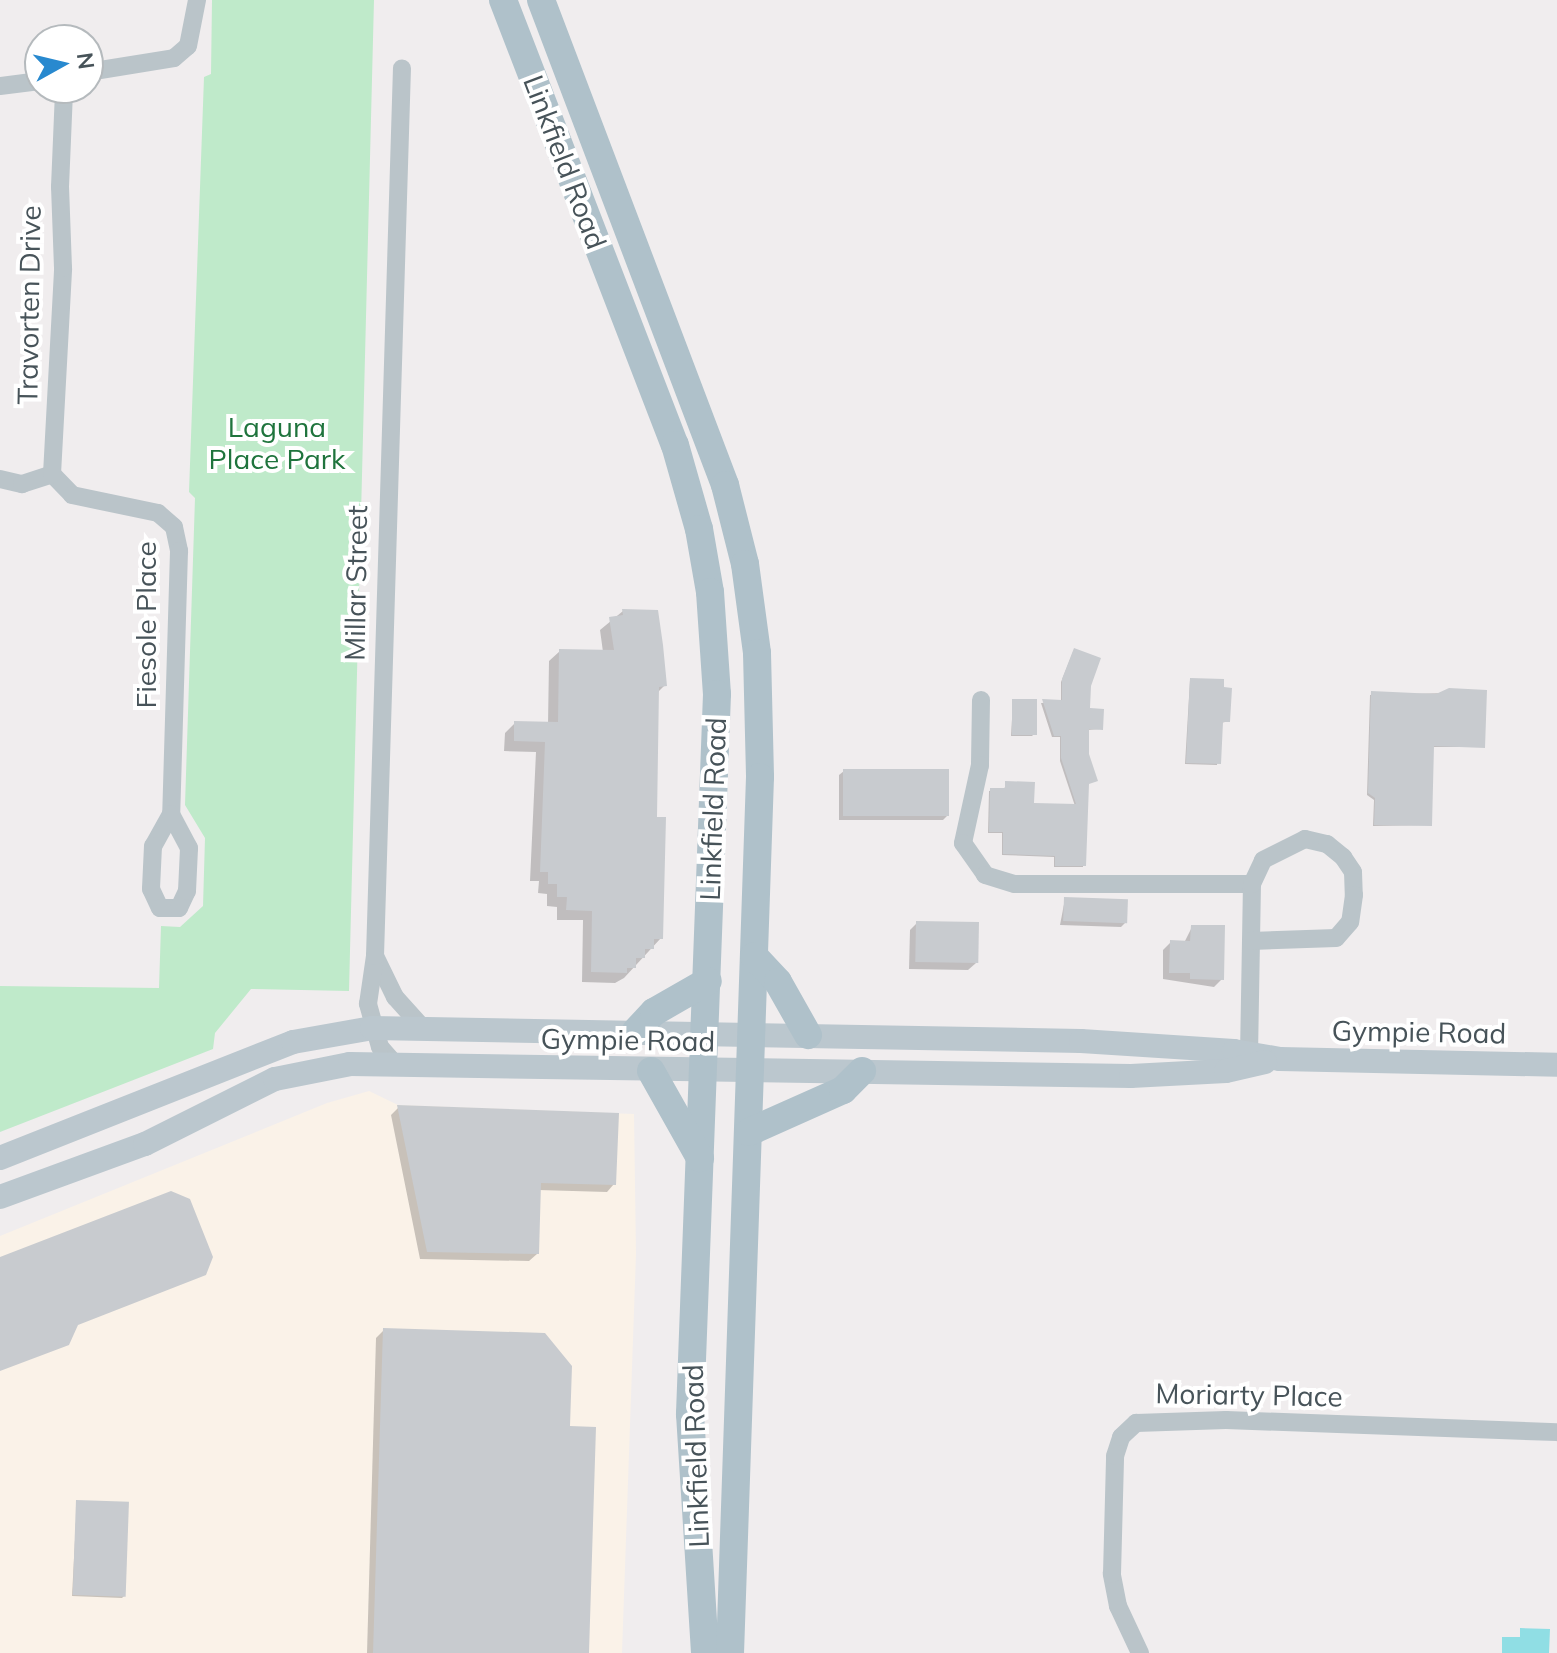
<!DOCTYPE html>
<style>
body{margin:0}
#map{position:relative;width:1557px;height:1653px;overflow:hidden;background:#f0edee;font-family:Mulish,sans-serif}
div>[style]{position:absolute}
[style*='--x']{left:calc(var(--x)*1px);top:calc(var(--y)*1px);width:calc(var(--w)*1px);rotate:calc(var(--a)*1deg)}
.commercial>*{inset:0;background:#faf2e8}
.green>*{inset:0;background:#bfeaca}
.water>*{inset:0;background:#90dee4}
.shadow>*{inset:0;background:#0003}
.building>*{inset:0;background:#c8cbcf;transform-origin:0 0}
.street>*{height:18px;margin:-9px;padding:0 9px;transform-origin:9px;border-radius:9px;background:#bac4c9}
.secondary>*{height:24px;margin:-12px;padding:0 12px;transform-origin:12px;border-radius:12px;background:#bbc7ce}
.primary>*{height:28px;margin:-14px;padding:0 14px;transform-origin:14px;border-radius:14px;background:#afc1ca}
span{translate:-50% -50%;white-space:nowrap;text-align:center;line-height:1.15;-webkit-text-stroke:8px #fff;paint-order:stroke}
.street-label{font-size:28px;color:#475359}
.park-label{font-size:28px;color:#1f743d}
.north{position:absolute;left:24px;top:24px;width:80px;height:80px;box-sizing:border-box;background:#fff;border:2px solid #b5babd;border-radius:50%;rotate:82deg;font-size:22px;font-weight:700;line-height:32px;text-align:center;color:#475359}
.north::after{content:'';display:block;margin:auto;width:28px;height:36px;background:#2889cf;clip-path:polygon(50% 0,100% 100%,50% 72%,0 100%)}
</style>
<div id="map">
<div class="commercial">
<div style="clip-path:polygon(369px 1091px,398px 1105px,634px 1114px,636px 1254px,622px 1653px,0 1653px,0 1236px,327px 1103px)"></div>
</div>
<div class="green">
<div style="clip-path:polygon(212px 0,374px 0,349px 991px,251px 989px,215px 1033px,213px 1049px,0 1132px,0 986px,159px 988px,161px 926px,180px 927px,203px 906px,205px 838px,185px 805px,195px 498px,189px 492px,204px 77px,211px 74px)"></div>
</div>
<div class="water">
<div style="clip-path:polygon(1520px 1628px,1550px 1629px,1549px 1653px,1502px 1653px,1502px 1637px,1520px 1637px)"></div>
</div>
<div class="shadow">
<div style="clip-path:polygon(623px 611px,665px 685px,657px 693px,655px 819px,661px 938px,624px 978px,615px 983px,582px 982px,583px 920px,557px 920px,557px 907px,547px 906px,547px 894px,538px 893px,539px 881px,530px 881px,536px 752px,504px 751px,505px 733px,515px 723px,548px 724px,549px 661px,560px 651px,603px 652px,600px 630px)"></div>
<div style="clip-path:polygon(1073px 652px,1089px 685px,1088px 710px,1101px 729px,1087px 730px,1083px 867px,1054px 867px,1054px 857px,1002px 855px,1002px 833px,988px 833px,989px 791px,1004px 790px,1006px 783px,1032px 805px,1075px 806px,1060px 761px,1060px 737px,1052px 737px,1041px 703px,1061px 702px,1061px 682px)"></div>
<div style="clip-path:polygon(1190px 680px,1222px 689px,1229px 721px,1221px 723px,1217px 765px,1185px 764px)"></div>
<div style="clip-path:polygon(1485px 692px,1483px 747px,1432px 747px,1430px 825px,1373px 826px,1374px 800px,1367px 795px,1370px 695px)"></div>
<div style="clip-path:polygon(1013px 701px,1034px 734px,1032px 736px,1011px 736px)"></div>
<div style="clip-path:polygon(844px 771px,948px 815px,943px 820px,839px 820px,839px 775px)"></div>
<div style="clip-path:polygon(1065px 899px,1126px 922px,1121px 927px,1060px 925px)"></div>
<div style="clip-path:polygon(917px 923px,976px 963px,968px 970px,909px 969px,910px 930px)"></div>
<div style="clip-path:polygon(1192px 927px,1222px 979px,1214px 987px,1163px 979px,1163px 950px,1171px 942px,1184px 943px)"></div>
<div style="clip-path:polygon(398px 1108px,614px 1184px,607px 1192px,538px 1190px,537px 1254px,529px 1261px,420px 1259px,391px 1115px)"></div>
<div style="clip-path:polygon(384px 1330px,568px 1428px,587px 1653px,367px 1653px,376px 1338px)"></div>
<div style="clip-path:polygon(77px 1502px,124px 1596px,122px 1598px,72px 1596px)"></div>
</div>
<div class="building">
<div style="clip-path:polygon(622px 609px,658px 610px,663px 645px,667px 686px,659px 687px,657px 817px,666px 817px,663px 939px,654px 939px,654px 949px,645px 949px,645px 958px,636px 958px,636px 968px,627px 968px,627px 973px,591px 972px,592px 911px,566px 910px,567px 897px,557px 897px,557px 884px,548px 884px,548px 872px,540px 872px,545px 742px,514px 741px,514px 721px,558px 722px,559px 649px,614px 650px,609px 617px,623px 615px)"></div>
<div style="clip-path:polygon(1074px 648px,1101px 658px,1091px 686px,1090px 708px,1104px 709px,1103px 730px,1089px 729px,1089px 754px,1098px 781px,1089px 784px,1086px 866px,1055px 866px,1055px 856px,1003px 854px,1003px 832px,989px 832px,990px 788px,1005px 788px,1005px 781px,1035px 782px,1034px 803px,1076px 804px,1061px 758px,1061px 736px,1054px 736px,1042px 699px,1062px 700px,1062px 679px)"></div>
<div style="clip-path:polygon(1190px 678px,1224px 679px,1224px 687px,1232px 688px,1230px 722px,1223px 722px,1221px 764px,1186px 763px)"></div>
<div style="clip-path:polygon(1449px 688px,1487px 690px,1485px 748px,1434px 746px,1432px 826px,1374px 825px,1375px 798px,1368px 793px,1371px 691px,1436px 694px)"></div>
<div style="left:1012px;top:699px;width:25px;height:36px"></div>
<div style="left:843px;top:769px;width:106px;height:47px"></div>
<div style="left:1064px;top:897px;width:64px;height:24px;rotate:2deg"></div>
<div style="left:916px;top:921px;width:63px;height:41px;rotate:1deg"></div>
<div style="clip-path:polygon(1191px 925px,1225px 925px,1224px 980px,1190px 979px,1190px 973px,1169px 973px,1170px 940px,1190px 941px)"></div>
<div style="clip-path:polygon(397px 1105px,619px 1113px,616px 1185px,541px 1183px,539px 1254px,427px 1252px)"></div>
<div style="clip-path:polygon(171px 1191px,190px 1199px,213px 1257px,206px 1275px,78px 1325px,69px 1345px,0 1371px,0 1257px)"></div>
<div style="clip-path:polygon(383px 1328px,545px 1333px,572px 1366px,570px 1426px,596px 1427px,589px 1653px,373px 1653px)"></div>
<div style="left:76px;top:1500px;width:53px;height:95px;rotate:2deg"></div>
</div>
<div class="street">
<div style="--x:88;--y:72;--w:87;--a:-9.2"></div>
<div style="--x:174;--y:58;--w:18;--a:-41"></div>
<div style="--x:188;--y:46;--w:47;--a:-78.9"></div>
<div style="--x:0;--y:86;--w:40;--a:-7.1"></div>
<div style="--x:52;--y:474;--w:29;--a:46"></div>
<div style="--x:72;--y:495;--w:88;--a:11.8"></div>
<div style="--x:158;--y:513;--w:21;--a:41"></div>
<div style="--x:174;--y:527;--w:25;--a:78"></div>
<div style="--x:179;--y:551;--w:263;--a:91.7"></div>
<div style="--x:171;--y:814;--w:37;--a:119"></div>
<div style="--x:153;--y:846;--w:43;--a:92.7"></div>
<div style="--x:151;--y:889;--w:21;--a:65"></div>
<div style="--x:160;--y:908;--w:19;--a:0"></div>
<div style="--x:179;--y:908;--w:19;--a:-65"></div>
<div style="--x:187;--y:891;--w:43;--a:-87.3"></div>
<div style="--x:189;--y:848;--w:38;--a:-118"></div>
<div style="--x:0;--y:479;--w:23;--a:13"></div>
<div style="--x:22;--y:484;--w:32;--a:-18"></div>
<div style="--x:52;--y:474;--w:206;--a:-86.9"></div>
<div style="--x:63;--y:268;--w:81;--a:-92.1"></div>
<div style="--x:60;--y:187;--w:95;--a:-87.6"></div>
<div style="--x:64;--y:92;--w:9;--a:-153"></div>
<div style="--x:981;--y:700;--w:65;--a:90.9"></div>
<div style="--x:980;--y:765;--w:80;--a:102.3"></div>
<div style="--x:963;--y:843;--w:39;--a:55"></div>
<div style="--x:985;--y:875;--w:31;--a:17"></div>
<div style="--x:1015;--y:884;--w:237;--a:0"></div>
<div style="--x:375;--y:956;--w:46;--a:64"></div>
<div style="--x:395;--y:997;--w:39;--a:48"></div>
<div style="--x:1249;--y:1055;--w:171;--a:-89"></div>
<div style="--x:1252;--y:884;--w:26;--a:-65"></div>
<div style="--x:1263;--y:860;--w:47;--a:-26.6"></div>
<div style="--x:1305;--y:839;--w:23;--a:13"></div>
<div style="--x:1327;--y:844;--w:21;--a:39"></div>
<div style="--x:1343;--y:857;--w:18;--a:56"></div>
<div style="--x:1353;--y:872;--w:23;--a:88"></div>
<div style="--x:1354;--y:895;--w:27;--a:98"></div>
<div style="--x:1350;--y:922;--w:21;--a:131"></div>
<div style="--x:1336;--y:938;--w:85;--a:178"></div>
<div style="--x:394;--y:1063;--w:21;--a:-131"></div>
<div style="--x:380;--y:1047;--w:45;--a:-105.6"></div>
<div style="--x:368;--y:1004;--w:49;--a:-81.7"></div>
<div style="--x:375;--y:956;--w:888;--a:-88.26"></div>
<div style="--x:1140;--y:1653;--w:52;--a:-115.1"></div>
<div style="--x:1118;--y:1606;--w:33;--a:-101"></div>
<div style="--x:1112;--y:1574;--w:118;--a:-88.5"></div>
<div style="--x:1115;--y:1456;--w:20;--a:-72"></div>
<div style="--x:1121;--y:1437;--w:21;--a:-43"></div>
<div style="--x:1136;--y:1423;--w:90;--a:-1.9"></div>
<div style="--x:1226;--y:1420;--w:331;--a:2.1"></div>
</div>
<div class="secondary">
<div style="--x:0;--y:1158;--w:315;--a:-21.6"></div>
<div style="--x:293;--y:1042;--w:80;--a:-10"></div>
<div style="--x:372;--y:1028;--w:709;--a:1.05"></div>
<div style="--x:1081;--y:1041;--w:153;--a:3.7"></div>
<div style="--x:1234;--y:1051;--w:47;--a:9.9"></div>
<div style="--x:1280;--y:1059;--w:277;--a:1.2"></div>
<div style="--x:0;--y:1197;--w:154;--a:-20.1"></div>
<div style="--x:145;--y:1144;--w:145;--a:-26.6"></div>
<div style="--x:275;--y:1079;--w:76;--a:-11.3"></div>
<div style="--x:350;--y:1064;--w:781;--a:0.88"></div>
<div style="--x:1131;--y:1076;--w:95;--a:-3"></div>
<div style="--x:1226;--y:1071;--w:40;--a:-13"></div>
</div>
<div class="primary">
<div style="--x:503;--y:0;--w:477;--a:68.9"></div>
<div style="--x:675;--y:445;--w:87;--a:74.1"></div>
<div style="--x:699;--y:529;--w:64;--a:80.1"></div>
<div style="--x:710;--y:592;--w:102;--a:86.1"></div>
<div style="--x:717;--y:694;--w:721;--a:92.15"></div>
<div style="--x:690;--y:1414;--w:239;--a:86.4"></div>
<div style="--x:541;--y:0;--w:519;--a:69.22"></div>
<div style="--x:725;--y:485;--w:81;--a:75.8"></div>
<div style="--x:745;--y:564;--w:90;--a:82.3"></div>
<div style="--x:757;--y:653;--w:124;--a:88.6"></div>
<div style="--x:760;--y:777;--w:877;--a:91.96"></div>
<div style="--x:754;--y:956;--w:35;--a:47"></div>
<div style="--x:778;--y:982;--w:61;--a:60.5"></div>
<div style="--x:636;--y:1031;--w:26;--a:-47"></div>
<div style="--x:654;--y:1012;--w:62;--a:-29.9"></div>
<div style="--x:651;--y:1071;--w:100;--a:60.6"></div>
<div style="--x:749;--y:1132;--w:103;--a:-24.1"></div>
<div style="--x:843;--y:1090;--w:27;--a:-45"></div>
</div>
<div class="street-label">
<span style="left:565px;top:162px;rotate:69deg">Linkfield Road</span>
<span style="left:29px;top:305px;rotate:-89deg">Travorten Drive</span>
<span style="left:356px;top:583px;rotate:-89deg">Millar Street</span>
<span style="left:146px;top:625px;rotate:-90deg">Fiesole Place</span>
<span style="left:713px;top:809px;rotate:-88deg">Linkfield Road</span>
<span style="left:1419px;top:1032px;rotate:1deg">Gympie Road</span>
<span style="left:628px;top:1040px;rotate:1deg">Gympie Road</span>
<span style="left:1249px;top:1395px;rotate:1deg">Moriarty Place</span>
<span style="left:696px;top:1456px;rotate:-92deg">Linkfield Road</span>
</div>
<div class="park-label">
<span style="left:277px;top:443px">Laguna<br>Place Park</span>
</div>
<div class="north">N</div>
</div>
